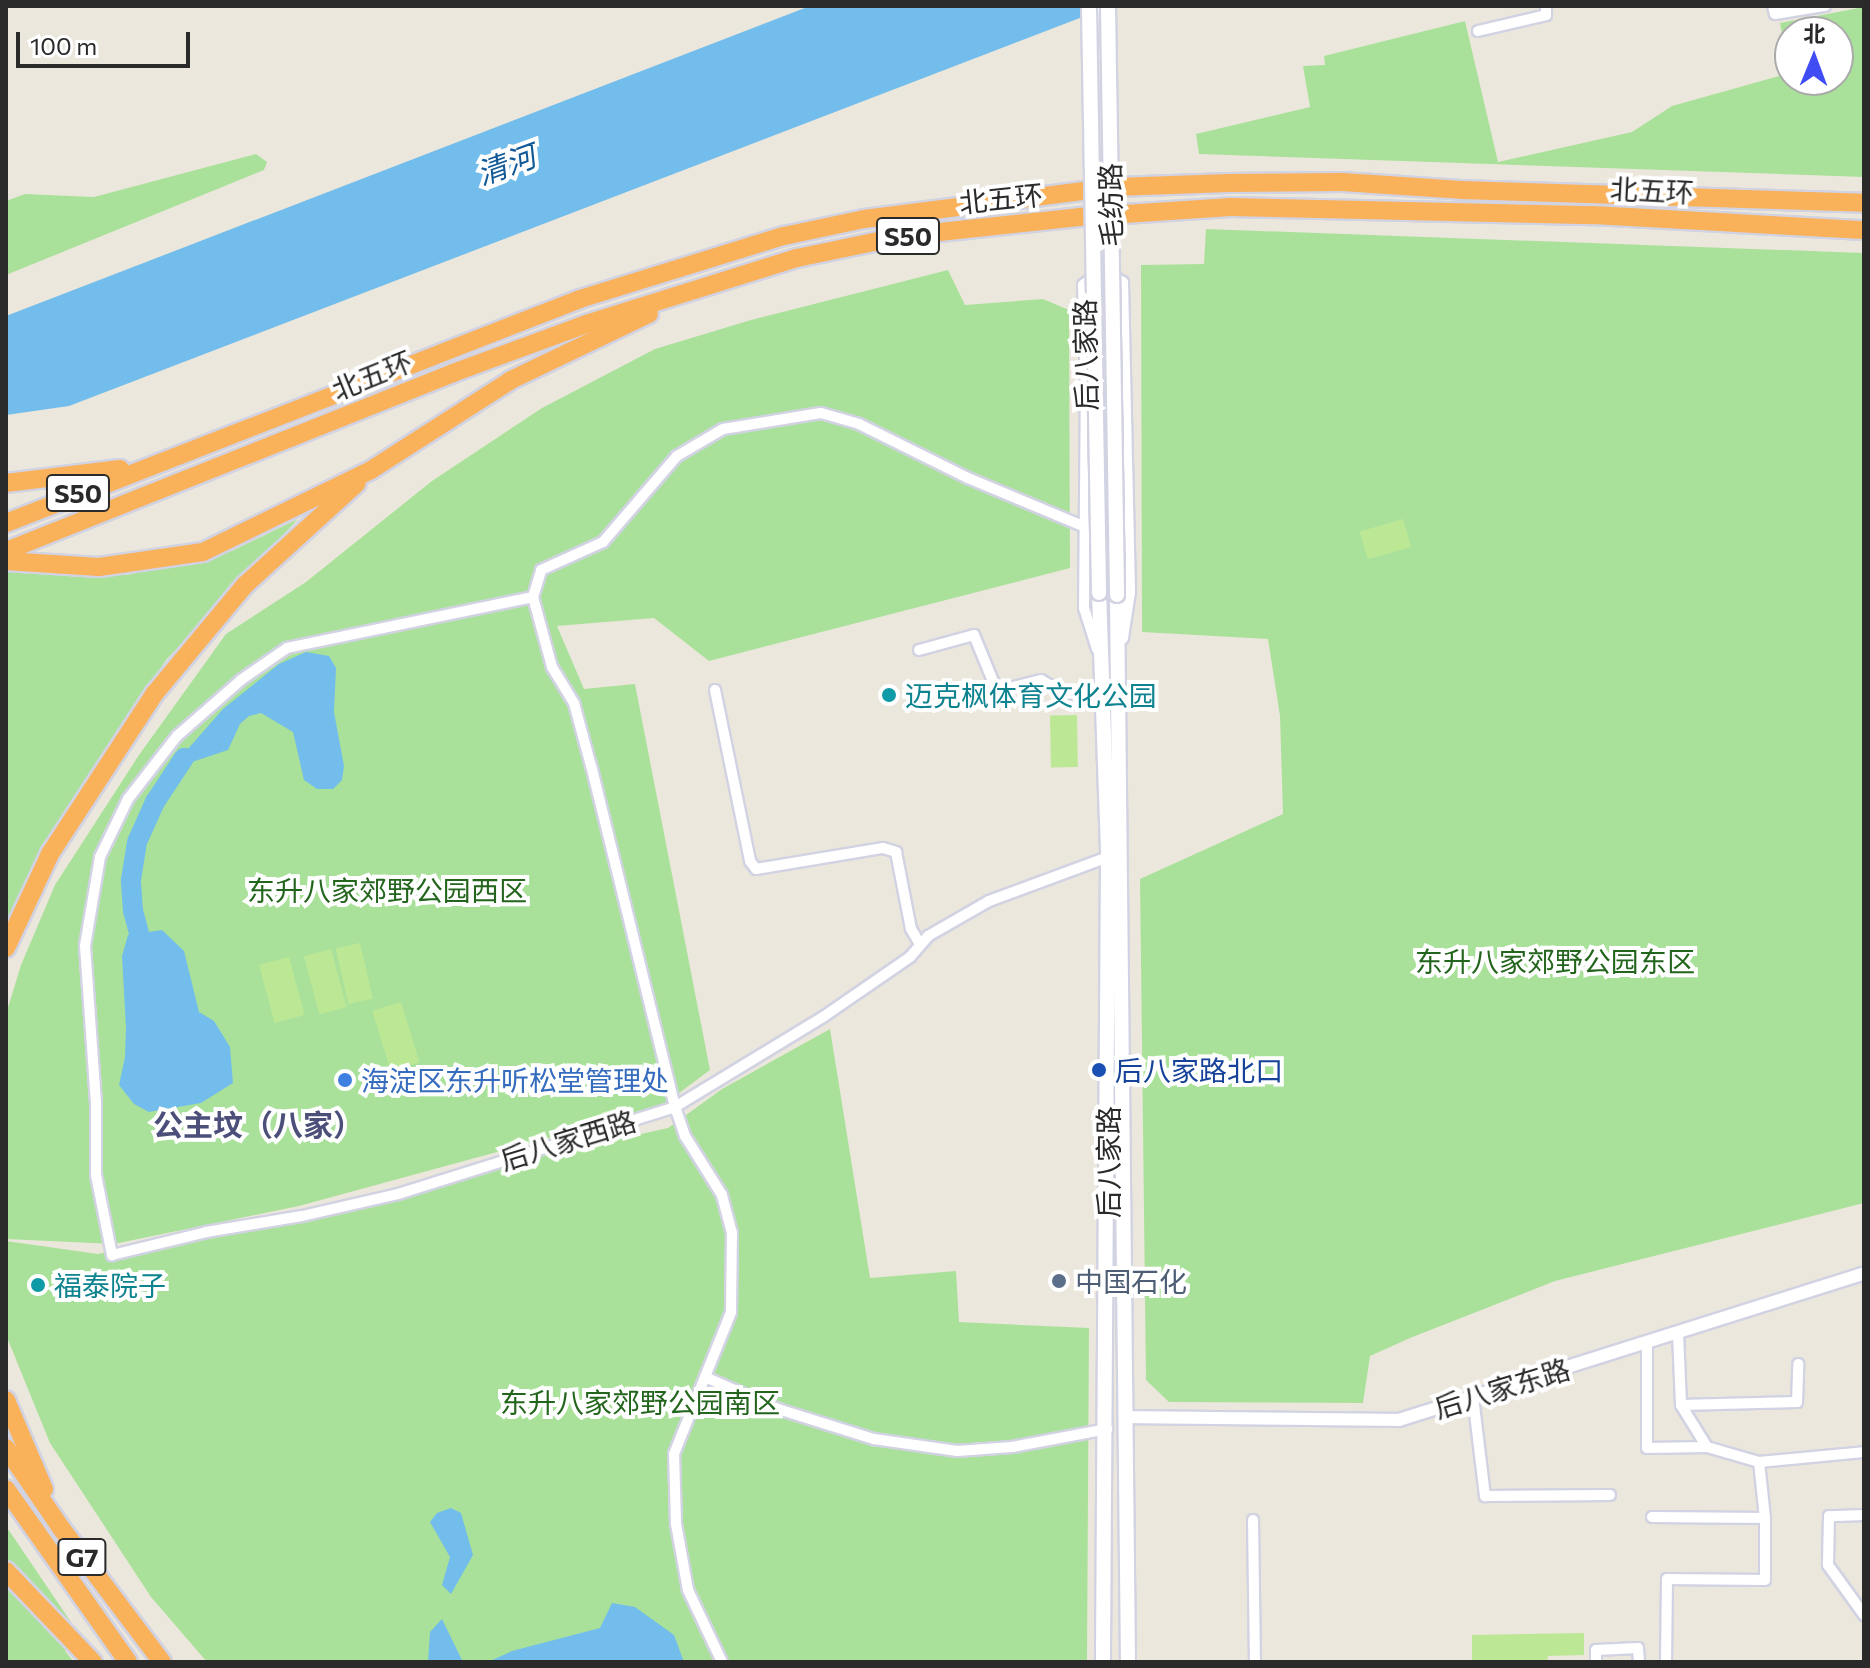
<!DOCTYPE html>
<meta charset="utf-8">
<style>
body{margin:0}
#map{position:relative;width:1870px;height:1668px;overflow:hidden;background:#ece7dc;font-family:Commissioner,"Noto Sans SC",sans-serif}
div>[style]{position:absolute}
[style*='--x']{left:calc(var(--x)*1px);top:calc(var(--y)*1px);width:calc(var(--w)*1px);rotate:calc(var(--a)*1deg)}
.green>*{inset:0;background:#aae19a}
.pitch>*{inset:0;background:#bce896;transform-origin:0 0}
.water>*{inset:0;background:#72bdeb}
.river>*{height:20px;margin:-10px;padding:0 10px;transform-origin:10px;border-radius:10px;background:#72bdeb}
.roads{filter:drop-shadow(2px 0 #d2d3e2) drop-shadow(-2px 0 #d2d3e2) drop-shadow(0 2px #d2d3e2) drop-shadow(0 -2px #d2d3e2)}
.minor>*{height:10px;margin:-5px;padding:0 5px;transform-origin:5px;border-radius:5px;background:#fff}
.tertiary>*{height:12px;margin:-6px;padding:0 6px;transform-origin:6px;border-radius:6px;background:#fff}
.secondary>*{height:14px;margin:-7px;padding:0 7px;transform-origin:7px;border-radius:7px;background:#fff}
.motorway>*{height:18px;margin:-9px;padding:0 9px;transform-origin:9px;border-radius:9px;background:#f9b15a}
.bridges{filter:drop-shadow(2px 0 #d2d3e2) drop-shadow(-2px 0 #d2d3e2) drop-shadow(0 2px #d2d3e2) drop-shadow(0 -2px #d2d3e2)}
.secondary-bridge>*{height:14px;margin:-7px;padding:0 7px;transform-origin:7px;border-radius:7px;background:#fff}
.dots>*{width:22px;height:22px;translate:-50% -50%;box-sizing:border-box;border:4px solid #fff;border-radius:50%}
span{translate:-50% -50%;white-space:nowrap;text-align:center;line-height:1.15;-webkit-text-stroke:8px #fff;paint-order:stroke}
.shield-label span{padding:2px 6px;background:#fff;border:2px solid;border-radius:6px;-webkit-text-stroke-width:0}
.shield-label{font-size:26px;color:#2a2a2a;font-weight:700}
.street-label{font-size:28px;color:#2a2a2a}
.culture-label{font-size:28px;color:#0d838f}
.left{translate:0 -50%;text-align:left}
.park-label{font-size:28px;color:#23651c}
.transit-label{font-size:28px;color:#164399}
.shop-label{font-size:28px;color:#366cbe}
.service-label{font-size:28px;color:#4e5e75}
.water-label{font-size:30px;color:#115997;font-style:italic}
.neighbourhood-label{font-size:30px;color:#4c4f79;font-weight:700}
.frame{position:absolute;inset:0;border:8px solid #2a2a2a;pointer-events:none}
.north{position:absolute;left:1774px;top:16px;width:80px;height:80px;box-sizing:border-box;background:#fff;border:2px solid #aaa;border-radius:50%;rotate:1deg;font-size:22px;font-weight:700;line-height:32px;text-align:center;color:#2a2a2a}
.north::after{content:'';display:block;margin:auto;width:28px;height:36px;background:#414df4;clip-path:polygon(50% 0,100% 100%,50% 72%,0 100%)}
.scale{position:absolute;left:16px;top:32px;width:174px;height:36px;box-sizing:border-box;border:4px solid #2a2a2a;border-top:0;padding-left:10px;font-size:24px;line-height:28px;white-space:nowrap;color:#2a2a2a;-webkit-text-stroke:6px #fff;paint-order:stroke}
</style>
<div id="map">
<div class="green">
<div style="clip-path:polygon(1864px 7px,1864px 177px,1199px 154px,1196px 134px,1310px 107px,1303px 66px,1325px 65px,1324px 56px,1465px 21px,1498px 162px,1632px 132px,1672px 106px,1790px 73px,1790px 80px,1838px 80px,1838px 32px,1790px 32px,1790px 72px,1780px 23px)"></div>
<div style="clip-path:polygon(256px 154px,267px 162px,264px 170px,6px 275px,6px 201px,25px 194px,94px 197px)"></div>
<div style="clip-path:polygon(1206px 229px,1864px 253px,1864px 1203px,1555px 1281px,1410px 1338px,1370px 1356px,1363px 1403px,1169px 1402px,1146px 1380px,1140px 879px,1283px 814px,1280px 716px,1268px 639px,1142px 632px,1141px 265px,1204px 264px)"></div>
<div style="clip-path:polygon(948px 270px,965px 305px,1043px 299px,1069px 310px,1070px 568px,709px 661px,654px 618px,557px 626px,584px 689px,635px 684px,710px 1070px,659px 1108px,299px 1206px,114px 1244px,6px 1239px,6px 1014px,21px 965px,55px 885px,139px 755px,226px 634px,306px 582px,432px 481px,542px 408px,655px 349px,751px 320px)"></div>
<div style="clip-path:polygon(298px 519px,166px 660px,63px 817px,6px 923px,6px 568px,127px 575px,232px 551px)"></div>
<div style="clip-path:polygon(830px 1029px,870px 1278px,956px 1271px,959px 1322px,1089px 1328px,1087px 1662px,207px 1662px,151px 1597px,50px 1443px,6px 1335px,6px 1241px,98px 1254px,668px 1128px,722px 1089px)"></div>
<div style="clip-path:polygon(6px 1526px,75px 1628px,65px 1651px,74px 1662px,6px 1660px)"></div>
</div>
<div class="pitch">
<div style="left:1403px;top:519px;width:29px;height:45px;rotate:74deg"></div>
<div style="left:1077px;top:715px;width:52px;height:27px;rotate:89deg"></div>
<div style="left:360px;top:943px;width:57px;height:25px;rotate:77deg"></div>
<div style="left:331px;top:949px;width:60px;height:28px;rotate:75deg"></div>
<div style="left:289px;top:957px;width:60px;height:31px;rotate:75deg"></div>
<div style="left:401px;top:1002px;width:63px;height:30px;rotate:73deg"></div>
<div style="clip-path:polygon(1584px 1633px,1584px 1655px,1548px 1656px,1547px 1662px,1472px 1662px,1472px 1635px)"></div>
</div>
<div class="water">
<div style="clip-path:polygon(810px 6px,1111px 6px,69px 406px,6px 415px,6px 316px)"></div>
<div style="clip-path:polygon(306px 652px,329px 656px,336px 668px,334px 712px,344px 766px,342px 780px,333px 789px,317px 789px,304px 780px,293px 732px,261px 713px,249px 716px,240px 724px,228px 750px,189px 763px,184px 758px,187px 750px,223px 709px,279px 664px)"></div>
<div style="clip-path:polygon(162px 930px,184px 951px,199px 1012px,214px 1021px,230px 1047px,233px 1083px,201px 1103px,149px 1112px,134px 1104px,119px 1085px,125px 1057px,126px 1028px,122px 956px,128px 935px)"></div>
<div style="clip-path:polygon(451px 1508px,461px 1513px,473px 1555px,451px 1594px,442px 1585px,450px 1557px,430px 1522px,437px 1513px)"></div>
<div style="clip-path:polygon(612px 1603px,635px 1607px,674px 1635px,684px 1662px,488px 1662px,512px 1651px,600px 1628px)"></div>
<div style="clip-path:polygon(442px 1619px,460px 1656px,463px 1662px,428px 1662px,430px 1632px)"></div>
</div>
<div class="river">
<div style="--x:139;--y:933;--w:23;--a:-105"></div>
<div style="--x:133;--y:911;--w:31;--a:-94"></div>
<div style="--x:131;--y:880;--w:38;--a:-81"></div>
<div style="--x:137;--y:842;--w:44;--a:-65.8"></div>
<div style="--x:155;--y:802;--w:53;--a:-56.6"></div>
</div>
<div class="roads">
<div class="minor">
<div style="--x:1773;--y:6;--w:8;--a:76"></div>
<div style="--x:1775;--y:14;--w:51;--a:-9.1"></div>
<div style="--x:1478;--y:31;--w:70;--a:-13.2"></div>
<div style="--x:1546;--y:15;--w:9;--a:-90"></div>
<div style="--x:1099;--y:56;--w:50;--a:-87.7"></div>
<div style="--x:533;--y:597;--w:251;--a:168.3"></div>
<div style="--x:287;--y:648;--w:56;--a:145.2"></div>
<div style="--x:241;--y:680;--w:85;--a:138.8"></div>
<div style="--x:177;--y:736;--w:80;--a:127.9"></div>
<div style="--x:128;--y:799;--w:64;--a:115.8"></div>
<div style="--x:100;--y:857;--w:90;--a:99.6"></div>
<div style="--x:85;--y:946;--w:157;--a:86"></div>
<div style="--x:96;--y:1103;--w:72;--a:90"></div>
<div style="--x:96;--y:1175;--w:82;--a:78.7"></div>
<div style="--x:112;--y:1255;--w:97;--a:-13.7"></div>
<div style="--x:206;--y:1232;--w:97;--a:-9.5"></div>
<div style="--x:302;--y:1216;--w:98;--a:-12.9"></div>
<div style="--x:398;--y:1194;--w:290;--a:-17.4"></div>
<div style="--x:675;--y:1107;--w:173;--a:-31.3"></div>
<div style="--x:823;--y:1017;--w:106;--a:-34.6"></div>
<div style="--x:910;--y:957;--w:28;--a:-49"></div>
<div style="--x:928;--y:936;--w:70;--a:-29.8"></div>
<div style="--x:989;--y:901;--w:127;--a:-20.3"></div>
<div style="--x:1097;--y:649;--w:43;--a:-107.6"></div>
<div style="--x:1084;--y:608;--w:217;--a:-89.5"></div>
<div style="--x:1086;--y:391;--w:106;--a:-91.6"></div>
<div style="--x:1083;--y:285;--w:24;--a:-38"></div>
<div style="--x:1102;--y:270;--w:24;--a:30"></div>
<div style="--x:1123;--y:282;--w:310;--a:88.7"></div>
<div style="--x:1130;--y:592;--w:47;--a:98.7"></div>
<div style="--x:919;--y:650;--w:57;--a:-15.3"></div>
<div style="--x:974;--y:635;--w:61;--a:67.7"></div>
<div style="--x:997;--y:691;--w:45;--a:-14"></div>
<div style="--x:1041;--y:680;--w:27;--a:31"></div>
<div style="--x:1064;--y:694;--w:38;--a:-5"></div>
<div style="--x:715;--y:690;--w:175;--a:78.4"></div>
<div style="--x:750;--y:861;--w:10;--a:53"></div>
<div style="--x:756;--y:869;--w:129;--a:-9.4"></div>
<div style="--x:883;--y:848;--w:14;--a:17"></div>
<div style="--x:896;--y:852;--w:78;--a:79"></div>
<div style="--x:911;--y:929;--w:17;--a:59"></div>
<div style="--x:1678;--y:1333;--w:72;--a:87.6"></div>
<div style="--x:1681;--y:1405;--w:116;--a:-1.5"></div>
<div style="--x:1797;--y:1402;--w:38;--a:-88"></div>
<div style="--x:1647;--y:1343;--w:105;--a:90"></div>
<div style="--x:1647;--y:1448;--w:60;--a:-1"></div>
<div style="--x:705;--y:1377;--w:80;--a:23.7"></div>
<div style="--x:778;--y:1409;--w:101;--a:17.4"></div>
<div style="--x:874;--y:1439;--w:84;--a:8.2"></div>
<div style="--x:957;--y:1451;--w:55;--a:-4.2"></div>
<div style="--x:1012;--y:1447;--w:97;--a:-10.7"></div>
<div style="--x:1473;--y:1397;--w:100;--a:83.1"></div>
<div style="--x:1485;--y:1496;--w:125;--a:-0.5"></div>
<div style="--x:1759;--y:1462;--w:105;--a:-5.4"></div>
<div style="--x:1864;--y:1515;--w:35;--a:178"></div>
<div style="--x:1829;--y:1516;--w:49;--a:91.2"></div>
<div style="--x:1828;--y:1565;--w:62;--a:54.2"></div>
<div style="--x:1652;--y:1517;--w:113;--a:0.5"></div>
<div style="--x:1253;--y:1520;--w:142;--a:89.2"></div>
<div style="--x:722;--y:1662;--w:80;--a:-115.3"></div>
<div style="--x:688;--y:1590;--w:67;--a:-100.3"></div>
<div style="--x:676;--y:1524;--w:70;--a:-91.6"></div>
<div style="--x:674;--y:1454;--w:153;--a:-68.1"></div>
<div style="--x:731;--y:1312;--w:79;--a:-89.3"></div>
<div style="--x:732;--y:1233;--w:39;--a:-105"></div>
<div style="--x:722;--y:1195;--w:70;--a:-122.1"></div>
<div style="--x:685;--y:1136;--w:31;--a:-109"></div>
<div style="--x:675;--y:1107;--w:351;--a:-103.8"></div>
<div style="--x:591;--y:766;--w:65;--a:-105.1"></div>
<div style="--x:574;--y:703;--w:42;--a:-121.4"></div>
<div style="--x:552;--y:667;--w:73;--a:-105.2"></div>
<div style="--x:533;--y:597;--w:28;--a:-73"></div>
<div style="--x:541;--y:570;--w:68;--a:-24.3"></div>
<div style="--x:603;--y:542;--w:113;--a:-49.3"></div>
<div style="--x:677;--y:456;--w:53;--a:-30.4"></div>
<div style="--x:723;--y:429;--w:99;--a:-9.3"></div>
<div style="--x:821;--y:413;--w:40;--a:16"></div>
<div style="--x:859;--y:424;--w:122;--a:26.4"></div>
<div style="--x:968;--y:478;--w:127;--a:22.7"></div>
<div style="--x:1596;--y:1662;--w:12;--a:-90"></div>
<div style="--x:1596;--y:1650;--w:42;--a:-2.7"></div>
<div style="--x:1638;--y:1648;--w:14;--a:86"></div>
<div style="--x:1666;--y:1662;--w:83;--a:-89.3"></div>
<div style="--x:1667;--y:1579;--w:98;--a:0.6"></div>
<div style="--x:1765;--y:1580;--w:62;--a:-90"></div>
<div style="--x:1765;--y:1518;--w:56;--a:-96.1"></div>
<div style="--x:1759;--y:1462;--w:54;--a:-163.9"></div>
<div style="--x:1707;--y:1447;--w:49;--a:-121.8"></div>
</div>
<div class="tertiary">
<div style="--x:1126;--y:1417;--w:273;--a:0.6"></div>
<div style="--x:1399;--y:1420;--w:488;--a:-17.5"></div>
</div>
<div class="secondary">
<div style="--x:1099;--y:593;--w:264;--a:88"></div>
<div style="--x:1108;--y:857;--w:805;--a:90.36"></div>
<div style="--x:1117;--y:595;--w:1067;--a:89.41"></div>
</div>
<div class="motorway">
<div style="--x:6;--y:483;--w:115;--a:-7"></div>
<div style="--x:6;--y:523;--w:616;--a:-21.32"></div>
<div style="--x:580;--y:299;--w:214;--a:-17.2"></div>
<div style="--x:784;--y:236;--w:82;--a:-12"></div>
<div style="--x:864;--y:219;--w:253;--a:-7.3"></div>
<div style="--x:1115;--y:187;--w:114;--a:-2"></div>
<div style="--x:1229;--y:183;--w:113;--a:-0.5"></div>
<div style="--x:1342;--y:182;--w:119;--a:3.8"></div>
<div style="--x:1461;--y:190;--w:403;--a:1.8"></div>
<div style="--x:6;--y:551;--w:481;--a:-21.7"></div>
<div style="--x:453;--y:373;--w:145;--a:-20.2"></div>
<div style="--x:589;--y:323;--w:218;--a:-17.4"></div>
<div style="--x:797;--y:258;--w:107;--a:-11.8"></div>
<div style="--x:902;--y:236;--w:178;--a:-6.1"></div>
<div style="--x:1079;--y:217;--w:152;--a:-3.8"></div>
<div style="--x:1231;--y:207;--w:362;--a:1.3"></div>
<div style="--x:1593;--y:215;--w:271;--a:3.2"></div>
<div style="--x:6;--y:561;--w:93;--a:3.7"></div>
<div style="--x:99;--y:567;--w:105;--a:-8.2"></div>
<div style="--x:203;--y:552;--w:187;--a:-26"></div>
<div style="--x:371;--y:470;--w:166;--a:-32.7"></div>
<div style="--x:511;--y:380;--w:153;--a:-25.6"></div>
<div style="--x:6;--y:948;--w:104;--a:-64.9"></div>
<div style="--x:50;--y:854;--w:192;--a:-56.9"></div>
<div style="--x:155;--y:693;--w:141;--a:-50.2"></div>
<div style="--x:245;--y:585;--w:151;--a:-42.3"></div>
<div style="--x:6;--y:1400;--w:97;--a:66.9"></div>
<div style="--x:6;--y:1448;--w:97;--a:55.5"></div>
<div style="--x:61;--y:1528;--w:168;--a:53"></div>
<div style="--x:6;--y:1489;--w:212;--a:54.8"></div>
<div style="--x:6;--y:1571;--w:126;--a:46.3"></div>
</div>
</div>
<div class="bridges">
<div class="secondary-bridge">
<div style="--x:1089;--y:6;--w:587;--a:89.02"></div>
<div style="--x:1108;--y:6;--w:589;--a:89.12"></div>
</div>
</div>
<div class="dots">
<div style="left:889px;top:695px;background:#0f9aa8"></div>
<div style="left:1099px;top:1070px;background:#1a4fb4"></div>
<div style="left:345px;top:1080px;background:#3f7fe0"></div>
<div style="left:1059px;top:1281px;background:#5c6f8a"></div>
<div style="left:38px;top:1285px;background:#0f9aa8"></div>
</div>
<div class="shield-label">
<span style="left:908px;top:236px">S50</span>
<span style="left:78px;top:493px">S50</span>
<span style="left:82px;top:1557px">G7</span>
</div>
<div class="street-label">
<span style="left:1652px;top:190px;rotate:3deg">北五环</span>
<span style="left:1001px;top:198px;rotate:-6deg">北五环</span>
<span style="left:1110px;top:205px;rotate:-91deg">毛纺路</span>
<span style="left:1085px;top:355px;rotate:-91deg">后八家路</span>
<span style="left:372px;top:375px;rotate:-22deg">北五环</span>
<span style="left:568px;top:1140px;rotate:-17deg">后八家西路</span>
<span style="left:1108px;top:1162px;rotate:-90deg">后八家路</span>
<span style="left:1502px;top:1388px;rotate:-17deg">后八家东路</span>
</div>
<div class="culture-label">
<span class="left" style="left:905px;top:695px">迈克枫体育文化公园</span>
<span class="left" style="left:54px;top:1285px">福泰院子</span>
</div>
<div class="park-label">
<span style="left:387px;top:890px">东升八家郊野公园西区</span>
<span style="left:1555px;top:961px">东升八家郊野公园东区</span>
<span style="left:640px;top:1402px">东升八家郊野公园南区</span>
</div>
<div class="transit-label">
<span class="left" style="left:1115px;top:1070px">后八家路北口</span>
</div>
<div class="shop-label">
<span class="left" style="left:361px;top:1080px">海淀区东升听松堂管理处</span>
</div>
<div class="service-label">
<span class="left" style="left:1075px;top:1281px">中国石化</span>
</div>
<div class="water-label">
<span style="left:506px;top:164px;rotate:-20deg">清河</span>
</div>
<div class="neighbourhood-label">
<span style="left:258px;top:1124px">公主坟（八家）</span>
</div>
<div class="frame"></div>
<div class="north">北</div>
<div class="scale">100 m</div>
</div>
